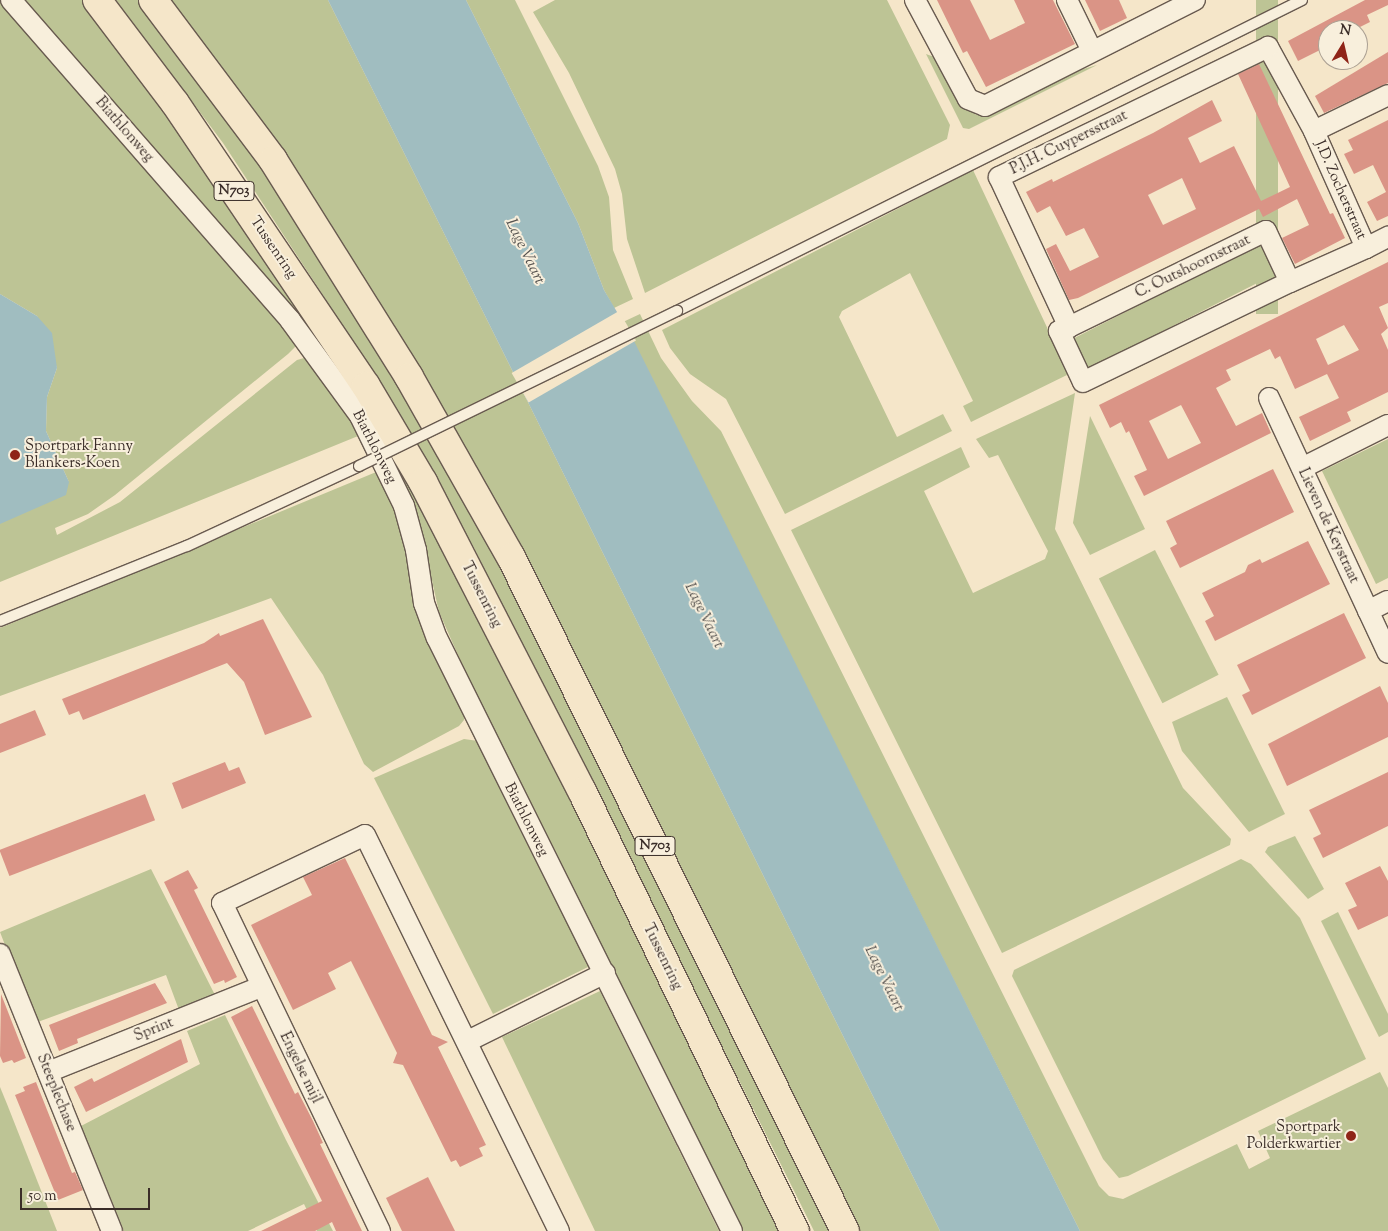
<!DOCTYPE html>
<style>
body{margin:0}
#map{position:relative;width:1388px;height:1231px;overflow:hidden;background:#f5e6c9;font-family:"Sorts Mill Goudy",serif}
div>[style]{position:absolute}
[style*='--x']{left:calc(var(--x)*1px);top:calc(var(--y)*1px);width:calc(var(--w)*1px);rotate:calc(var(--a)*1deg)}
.green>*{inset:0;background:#bdc495;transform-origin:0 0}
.water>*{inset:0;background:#a0bdc0}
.pier>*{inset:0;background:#f5e6c9;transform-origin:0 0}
.building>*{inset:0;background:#da9486;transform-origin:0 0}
.roads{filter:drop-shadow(1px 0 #695b50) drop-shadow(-1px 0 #695b50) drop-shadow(0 1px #695b50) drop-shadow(0 -1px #695b50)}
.lane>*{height:10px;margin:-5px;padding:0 5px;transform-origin:5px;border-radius:5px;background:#f8efdc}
.street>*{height:20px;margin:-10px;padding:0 10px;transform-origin:10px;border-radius:10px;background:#f8efdc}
.highway>*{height:28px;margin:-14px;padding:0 14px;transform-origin:14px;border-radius:14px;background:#f5e6c9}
.bridges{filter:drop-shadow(1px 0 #695b50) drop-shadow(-1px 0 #695b50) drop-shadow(0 1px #695b50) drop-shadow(0 -1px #695b50)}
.lane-bridge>*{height:10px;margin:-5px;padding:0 5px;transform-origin:5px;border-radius:5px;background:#f8efdc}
.dots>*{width:14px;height:14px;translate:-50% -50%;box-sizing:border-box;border:2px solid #f8efdc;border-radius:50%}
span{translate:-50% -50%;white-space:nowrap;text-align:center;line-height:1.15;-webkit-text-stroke:4px #f8efdc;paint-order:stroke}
.shield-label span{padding:1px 4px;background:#f8efdc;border:1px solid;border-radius:4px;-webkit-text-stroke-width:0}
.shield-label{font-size:14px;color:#3a2d28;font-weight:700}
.street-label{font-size:15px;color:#3a2d28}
.poi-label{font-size:15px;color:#3a2d28}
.left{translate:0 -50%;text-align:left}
.right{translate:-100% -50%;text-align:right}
.water-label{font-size:16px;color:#54514e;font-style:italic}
.north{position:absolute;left:1318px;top:20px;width:50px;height:50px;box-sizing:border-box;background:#f8efdc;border:1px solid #aca194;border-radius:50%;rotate:9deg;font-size:14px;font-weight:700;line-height:20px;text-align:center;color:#3a2d28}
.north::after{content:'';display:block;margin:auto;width:18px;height:22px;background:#8f2418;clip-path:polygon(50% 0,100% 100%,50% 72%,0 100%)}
.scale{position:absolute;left:20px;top:1188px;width:130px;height:22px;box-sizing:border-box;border:2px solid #3a2d28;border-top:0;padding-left:6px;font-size:15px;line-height:18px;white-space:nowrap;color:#3a2d28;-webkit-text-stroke:4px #f8efdc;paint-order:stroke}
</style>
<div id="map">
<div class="green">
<div style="clip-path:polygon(0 0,4px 0,295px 338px,295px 347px,288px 354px,115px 495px,88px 514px,55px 528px,57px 535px,120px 502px,297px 360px,304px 358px,310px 359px,363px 434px,0 582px,0 362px,69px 482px,46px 431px,47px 397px,57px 368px,37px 316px,0 294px)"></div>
<div style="clip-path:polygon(23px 0,84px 0,113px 34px,299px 306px,343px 379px)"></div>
<div style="clip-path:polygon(116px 0,144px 0,243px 131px,323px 255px,518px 589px,836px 1231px,814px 1231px,473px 546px,323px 295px,223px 143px)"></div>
<div style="clip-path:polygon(167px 0,328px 0,940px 1231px,859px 1231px,567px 639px,502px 517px)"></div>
<div style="clip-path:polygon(466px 0,515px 0,598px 166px,609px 197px,613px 250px,633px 299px,614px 308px,604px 290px,578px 223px)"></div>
<div style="clip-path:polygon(555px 0,887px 0,950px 125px,947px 139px,645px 293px,627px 239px,622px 194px,615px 169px,569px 73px,533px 12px)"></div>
<div style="left:1256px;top:0;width:22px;height:314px"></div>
<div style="clip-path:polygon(926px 54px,937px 58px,976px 115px,1077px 65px,1080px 70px,1097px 65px,969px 129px,963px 128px)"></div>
<div style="clip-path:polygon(973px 170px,1069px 374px,971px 422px,963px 406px,973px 401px,910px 273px,842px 311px,839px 317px,897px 437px,943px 414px,952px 431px,785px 514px,726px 399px,690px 374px,670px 348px,662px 330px)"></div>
<div style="left:1263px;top:242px;width:34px;height:216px;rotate:63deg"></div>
<div style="clip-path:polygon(640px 314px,661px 358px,692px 401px,721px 431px,1099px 1186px,1109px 1196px,1123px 1199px,1237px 1144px,1249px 1169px,1270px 1158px,1258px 1131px,1380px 1072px,1388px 1088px,1388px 1231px,1080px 1231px,623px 322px)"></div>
<div style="clip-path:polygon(1075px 393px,1055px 529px,1183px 788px,1231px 839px,1230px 845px,1002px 953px,791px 530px,961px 447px,970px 467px,924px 491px,973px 593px,1045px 559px,1048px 551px,998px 455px,989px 458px,976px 439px)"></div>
<div style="clip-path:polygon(1090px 416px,1145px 529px,1090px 555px,1073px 523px)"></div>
<div style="clip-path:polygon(1388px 439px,1388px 578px,1376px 584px,1322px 471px)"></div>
<div style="clip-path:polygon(397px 465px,500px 649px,787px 1231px,738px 1231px,500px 750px,439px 612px,416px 509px)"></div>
<div style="clip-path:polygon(381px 470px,400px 508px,423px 631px,464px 712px,464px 720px,459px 726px,373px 772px,364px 764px,323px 675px,271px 598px,0 696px,0 628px)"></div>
<div style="left:1155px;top:550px;width:140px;height:63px;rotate:63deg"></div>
<div style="clip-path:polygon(1227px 697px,1285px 814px,1249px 832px,1182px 751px,1172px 722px)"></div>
<div style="clip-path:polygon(464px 739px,478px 741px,590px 966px,493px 1014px,374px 778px)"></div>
<div style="clip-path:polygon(1295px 836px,1324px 889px,1308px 899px,1265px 852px,1268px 847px)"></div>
<div style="clip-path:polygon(1241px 859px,1251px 864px,1300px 918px,1366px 1059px,1128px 1176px,1119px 1178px,1103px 1159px,1012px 976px,1014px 970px)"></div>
<div style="clip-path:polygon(151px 869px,215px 995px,179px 1010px,166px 975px,35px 1023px,0 932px)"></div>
<div style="clip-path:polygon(1338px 912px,1388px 1014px,1388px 1032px,1379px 1037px,1321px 921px)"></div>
<div style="clip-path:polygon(600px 991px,719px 1231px,595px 1231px,502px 1037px)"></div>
<div style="clip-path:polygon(225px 1015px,286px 1140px,333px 1231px,317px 1231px,304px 1204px,248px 1231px,124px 1231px,81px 1126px,200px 1064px,187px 1031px)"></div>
<div style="clip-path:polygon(0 1087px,7px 1104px,57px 1231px,0 1231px)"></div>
</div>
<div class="water">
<div style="clip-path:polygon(328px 0,466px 0,578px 223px,604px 290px,633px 339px,1080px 1231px,940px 1231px)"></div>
<div style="clip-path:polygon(0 294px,37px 316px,52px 333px,57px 368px,47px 397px,46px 431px,69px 482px,66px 495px,0 524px)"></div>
</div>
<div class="pier">
<div style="left:619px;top:311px;width:34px;height:124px;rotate:60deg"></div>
</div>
<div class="building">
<div style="clip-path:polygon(937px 0,970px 0,990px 40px,1025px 23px,1014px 0,1053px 0,1075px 44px,986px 87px,967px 51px,963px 53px)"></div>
<div style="clip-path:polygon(1085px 0,1119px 0,1127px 18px,1100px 31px)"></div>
<div style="clip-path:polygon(1365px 0,1388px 0,1388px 5px,1367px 15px,1370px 22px,1354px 30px,1328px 30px,1328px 46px,1298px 61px,1288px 41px)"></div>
<div style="clip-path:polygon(1388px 52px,1388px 83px,1324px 113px,1315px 96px)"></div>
<div style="clip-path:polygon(evenodd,1259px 64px,1330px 214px,1333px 213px,1345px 238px,1295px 264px,1282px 238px,1309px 225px,1297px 199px,1263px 217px,1259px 209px,1078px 298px,1069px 300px,1046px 249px,1056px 244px,1070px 271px,1099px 257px,1084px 228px,1066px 236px,1050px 206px,1037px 213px,1026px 192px,1052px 179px,1053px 182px,1153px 133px,1212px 100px,1222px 121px,1188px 138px,1200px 163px,1234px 146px,1261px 201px,1290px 187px,1238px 74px,1259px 64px,1182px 178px,1196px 209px,1163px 225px,1148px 195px,1182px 178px)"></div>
<div style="clip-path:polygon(1388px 120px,1388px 216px,1377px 221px,1367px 202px,1386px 192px,1373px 165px,1354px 174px,1344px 154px,1353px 150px,1348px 140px)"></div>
<div style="clip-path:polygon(evenodd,1388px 262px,1388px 303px,1379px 307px,1388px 328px,1381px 334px,1388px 350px,1388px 392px,1347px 412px,1351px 421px,1310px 441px,1299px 417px,1339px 398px,1327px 374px,1295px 389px,1280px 356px,1275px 359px,1270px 349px,1226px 370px,1231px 380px,1216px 388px,1236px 426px,1262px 413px,1271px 433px,1144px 496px,1134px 476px,1147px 470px,1129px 431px,1126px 433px,1121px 422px,1110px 428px,1099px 405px,1388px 262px,1344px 325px,1359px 350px,1328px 365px,1316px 339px,1344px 325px,1388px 262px,1181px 405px,1201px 443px,1168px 459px,1149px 421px,1181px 405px)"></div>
<div style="clip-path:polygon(1273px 469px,1294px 512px,1180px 568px,1170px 548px,1177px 544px,1166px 521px)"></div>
<div style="clip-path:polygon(1308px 541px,1330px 584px,1215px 641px,1205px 621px,1214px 616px,1202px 593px,1245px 572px,1248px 565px,1260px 559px,1262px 563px)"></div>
<div style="clip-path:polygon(1344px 613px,1366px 658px,1252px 715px,1242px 695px,1250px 691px,1237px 665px)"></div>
<div style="clip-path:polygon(263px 619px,312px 717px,265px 735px,244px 682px,227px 663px,83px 720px,79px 711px,69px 715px,62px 699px,204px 643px,219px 633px,220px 636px)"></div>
<div style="clip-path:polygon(1380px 686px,1388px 703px,1388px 737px,1287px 786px,1268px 744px)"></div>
<div style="clip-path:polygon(35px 710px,46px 735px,0 753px,0 724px)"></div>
<div style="clip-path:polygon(225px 762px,229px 771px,239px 767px,246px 783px,182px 809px,172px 783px)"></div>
<div style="clip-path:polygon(1388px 772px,1388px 826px,1323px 858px,1313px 838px,1321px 834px,1309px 810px)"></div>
<div style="left:145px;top:794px;width:28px;height:156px;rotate:69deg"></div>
<div style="clip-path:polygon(345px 858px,432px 1035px,448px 1042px,438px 1047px,486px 1145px,479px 1148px,483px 1156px,460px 1167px,456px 1160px,451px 1162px,403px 1065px,393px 1063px,397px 1053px,351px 961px,328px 973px,336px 989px,293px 1010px,251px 925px,312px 895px,303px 877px)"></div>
<div style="clip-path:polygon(1380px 866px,1388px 881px,1388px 916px,1358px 930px,1348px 910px,1357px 906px,1345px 883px)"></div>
<div style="clip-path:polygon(188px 870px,198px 888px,194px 890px,237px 977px,225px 983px,224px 980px,214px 984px,164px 882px)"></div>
<div style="clip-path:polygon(155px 983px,167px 1003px,77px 1039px,78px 1043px,59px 1051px,49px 1025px)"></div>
<div style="clip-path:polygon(1px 994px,26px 1058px,14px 1063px,12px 1060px,3px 1063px,0 1056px)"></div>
<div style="clip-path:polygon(252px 1006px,295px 1094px,298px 1092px,313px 1121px,323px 1143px,320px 1144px,362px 1231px,336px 1231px,332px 1222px,315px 1231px,261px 1231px,322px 1201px,231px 1017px)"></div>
<div style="clip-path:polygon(181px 1039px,188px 1062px,86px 1112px,74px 1087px,92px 1078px,94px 1082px)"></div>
<div style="clip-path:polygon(36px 1082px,72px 1173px,75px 1172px,83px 1190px,58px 1200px,15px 1095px,25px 1091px,23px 1087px)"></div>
<div style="clip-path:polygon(428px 1177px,455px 1231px,402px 1231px,386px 1198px)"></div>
</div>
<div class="roads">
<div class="lane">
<div style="--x:677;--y:311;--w:698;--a:-26.45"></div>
<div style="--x:0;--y:621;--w:201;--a:-21.9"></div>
<div style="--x:187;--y:546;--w:190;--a:-24.9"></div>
</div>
<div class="street">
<div style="--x:11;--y:0;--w:425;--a:48.9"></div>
<div style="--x:290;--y:320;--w:119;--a:53.9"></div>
<div style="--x:360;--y:416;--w:100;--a:63.9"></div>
<div style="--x:404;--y:506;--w:46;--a:74.7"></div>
<div style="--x:416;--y:550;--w:54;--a:81.4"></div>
<div style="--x:424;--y:603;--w:37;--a:70"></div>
<div style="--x:437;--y:638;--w:662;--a:63.55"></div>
<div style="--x:915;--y:0;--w:112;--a:61.8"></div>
<div style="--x:968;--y:99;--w:18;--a:22"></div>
<div style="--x:985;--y:106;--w:235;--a:-26.8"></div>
<div style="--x:1067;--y:0;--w:57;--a:63.9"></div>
<div style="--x:1314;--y:131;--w:82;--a:-25.9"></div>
<div style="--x:1366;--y:248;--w:128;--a:-114"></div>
<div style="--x:1314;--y:131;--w:96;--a:-118.7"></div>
<div style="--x:1268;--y:47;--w:299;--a:154.2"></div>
<div style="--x:999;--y:177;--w:166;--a:65"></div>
<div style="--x:1069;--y:327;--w:11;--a:158"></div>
<div style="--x:1059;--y:331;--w:56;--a:64.8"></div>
<div style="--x:1083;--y:382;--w:230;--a:-25.8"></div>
<div style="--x:1290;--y:282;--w:83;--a:-24.1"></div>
<div style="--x:1366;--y:248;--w:25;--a:-27"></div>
<div style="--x:1069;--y:327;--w:219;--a:-26"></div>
<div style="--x:1266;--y:231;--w:56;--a:64.8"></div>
<div style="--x:1269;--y:398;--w:281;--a:65"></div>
<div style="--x:1302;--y:468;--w:96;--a:-26.6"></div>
<div style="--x:1368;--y:611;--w:22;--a:-27"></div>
<div style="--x:0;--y:954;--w:299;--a:68"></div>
<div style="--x:468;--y:1041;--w:153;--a:-26.4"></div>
<div style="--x:48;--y:1072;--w:228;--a:-21.8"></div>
<div style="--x:380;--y:1231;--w:364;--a:-115.7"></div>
<div style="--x:222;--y:903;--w:158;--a:-25.4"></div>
<div style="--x:365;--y:835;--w:441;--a:63.9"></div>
</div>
<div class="highway">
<div style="--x:97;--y:0;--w:129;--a:52.9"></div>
<div style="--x:175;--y:103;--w:341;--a:56"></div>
<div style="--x:366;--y:386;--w:112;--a:59.3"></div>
<div style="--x:423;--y:482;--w:348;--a:62.8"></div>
<div style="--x:582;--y:791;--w:489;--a:64.2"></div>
<div style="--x:153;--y:0;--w:200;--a:53.1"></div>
<div style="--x:273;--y:160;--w:256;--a:57.9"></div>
<div style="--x:409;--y:377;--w:207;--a:60.5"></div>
<div style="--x:511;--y:557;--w:752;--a:63.64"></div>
</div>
</div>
<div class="bridges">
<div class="lane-bridge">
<div style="--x:359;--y:466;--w:354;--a:-26"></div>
</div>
</div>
<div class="dots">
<div style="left:15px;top:455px;background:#8f2418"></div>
<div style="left:1351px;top:1136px;background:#8f2418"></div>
</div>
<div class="shield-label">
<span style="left:234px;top:191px">N703</span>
<span style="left:655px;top:846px">N703</span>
</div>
<div class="street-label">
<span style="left:124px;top:130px;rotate:49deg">Biathlonweg</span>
<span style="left:1069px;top:143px;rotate:-26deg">P.J.H. Cuypersstraat</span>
<span style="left:1340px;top:190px;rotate:66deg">J.D. Zocherstraat</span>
<span style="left:273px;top:248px;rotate:56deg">Tussenring</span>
<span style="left:1193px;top:267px;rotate:-26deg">C. Outshoornstraat</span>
<span style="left:374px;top:447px;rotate:63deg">Biathlonweg</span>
<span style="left:1328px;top:526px;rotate:65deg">Lieven de Keystraat</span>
<span style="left:481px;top:595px;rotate:63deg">Tussenring</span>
<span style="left:526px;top:820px;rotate:63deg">Biathlonweg</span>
<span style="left:662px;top:957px;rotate:64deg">Tussenring</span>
<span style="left:154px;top:1030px;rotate:-22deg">Sprint</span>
<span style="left:300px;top:1068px;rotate:64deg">Engelse mijl</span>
<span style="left:56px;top:1093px;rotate:68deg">Steeplechase</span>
</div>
<div class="poi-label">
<span class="left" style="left:25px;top:455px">Sportpark Fanny<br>Blankers-Koen</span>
<span class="right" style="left:1341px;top:1136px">Sportpark<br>Polderkwartier</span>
</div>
<div class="water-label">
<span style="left:524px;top:252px;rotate:64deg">Lage Vaart</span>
<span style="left:703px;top:616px;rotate:64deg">Lage Vaart</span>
<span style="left:883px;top:979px;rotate:64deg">Lage Vaart</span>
</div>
<div class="north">N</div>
<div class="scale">50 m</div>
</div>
